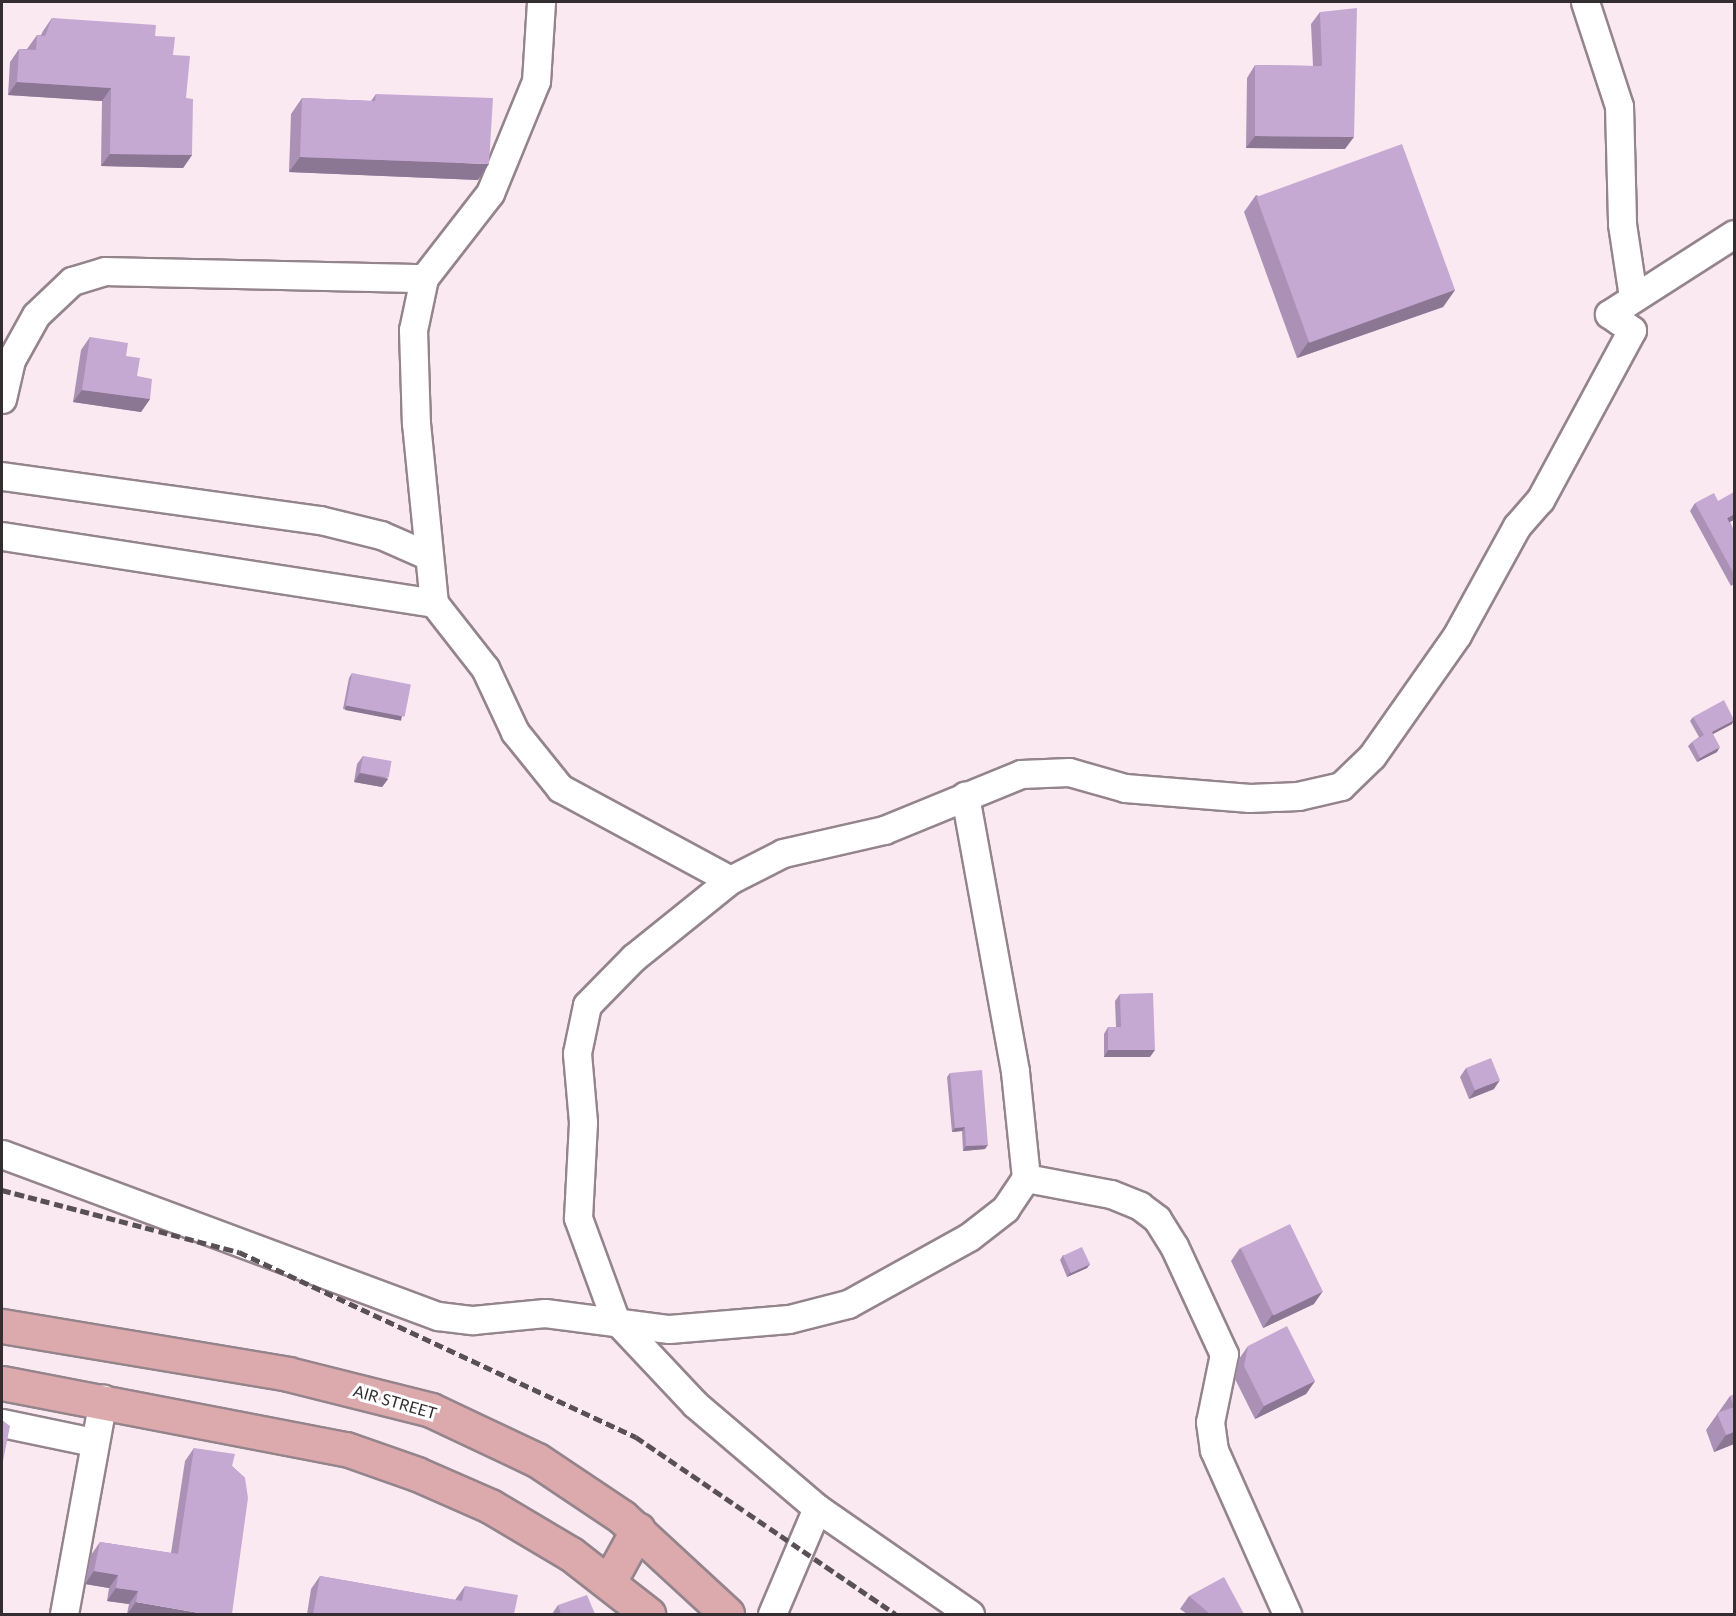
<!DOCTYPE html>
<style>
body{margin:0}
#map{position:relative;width:1736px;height:1616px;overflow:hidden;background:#fbe9f2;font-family:Lato,sans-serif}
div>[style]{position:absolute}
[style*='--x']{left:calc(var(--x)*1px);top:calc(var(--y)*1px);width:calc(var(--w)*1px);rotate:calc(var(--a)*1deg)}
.roads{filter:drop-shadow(2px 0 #94848c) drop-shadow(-2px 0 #94848c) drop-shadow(0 2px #94848c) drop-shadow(0 -2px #94848c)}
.minor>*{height:27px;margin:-13.5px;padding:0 13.5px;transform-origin:13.5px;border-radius:13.5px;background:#fff}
.primary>*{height:33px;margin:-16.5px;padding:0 16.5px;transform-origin:16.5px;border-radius:16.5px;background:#dca9ac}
.rail>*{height:4.5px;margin-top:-2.25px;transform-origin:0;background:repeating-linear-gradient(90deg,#595055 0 9px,transparent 0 13.5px)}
.wall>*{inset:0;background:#aa91b5}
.shaded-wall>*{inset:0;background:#8b7694;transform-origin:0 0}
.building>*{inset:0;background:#c6a9d3;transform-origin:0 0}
span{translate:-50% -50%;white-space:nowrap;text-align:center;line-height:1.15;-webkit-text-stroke:6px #fff;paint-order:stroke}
.street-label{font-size:16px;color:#332c30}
.frame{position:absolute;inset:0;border:3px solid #332c30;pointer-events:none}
</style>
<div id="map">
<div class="roads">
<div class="minor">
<div style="--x:541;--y:2;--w:79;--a:93.6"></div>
<div style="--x:536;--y:81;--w:121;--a:112.3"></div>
<div style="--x:490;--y:193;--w:108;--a:127.8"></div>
<div style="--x:424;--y:278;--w:53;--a:101.9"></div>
<div style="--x:413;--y:330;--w:93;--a:88.2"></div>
<div style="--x:416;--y:423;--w:181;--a:84.3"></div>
<div style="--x:434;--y:603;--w:83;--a:51.9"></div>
<div style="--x:485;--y:668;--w:71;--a:64.9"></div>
<div style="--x:515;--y:732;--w:72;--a:51.2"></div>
<div style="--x:560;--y:788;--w:193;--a:28.4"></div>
<div style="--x:1585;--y:2;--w:109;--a:71.9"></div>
<div style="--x:1619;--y:106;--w:118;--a:88.5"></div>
<div style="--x:1622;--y:224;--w:74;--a:81.4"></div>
<div style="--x:2;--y:399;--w:40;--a:-77"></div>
<div style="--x:11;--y:360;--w:51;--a:-60.9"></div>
<div style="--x:36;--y:315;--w:50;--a:-43.4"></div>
<div style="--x:72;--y:281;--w:34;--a:-17"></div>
<div style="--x:105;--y:271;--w:319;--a:1.3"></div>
<div style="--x:2;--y:476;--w:321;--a:7.9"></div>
<div style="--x:320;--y:520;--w:63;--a:13.8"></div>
<div style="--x:381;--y:535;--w:52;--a:23.6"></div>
<div style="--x:2;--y:536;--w:437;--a:8.8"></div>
<div style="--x:2;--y:1154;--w:465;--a:20.4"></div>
<div style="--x:438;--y:1316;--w:35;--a:7"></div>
<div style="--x:473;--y:1320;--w:72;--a:-5.6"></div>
<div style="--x:545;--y:1313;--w:125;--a:7.4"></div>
<div style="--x:669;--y:1329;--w:120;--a:-4.8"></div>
<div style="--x:789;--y:1319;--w:61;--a:-14.3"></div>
<div style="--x:848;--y:1304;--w:138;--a:-29"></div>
<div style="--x:969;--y:1237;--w:46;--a:-37.9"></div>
<div style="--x:1005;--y:1209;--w:37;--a:-56"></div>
<div style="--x:1026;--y:1178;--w:108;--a:-95.9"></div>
<div style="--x:1015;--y:1071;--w:280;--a:-100.3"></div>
<div style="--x:1026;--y:1178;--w:86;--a:10.7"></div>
<div style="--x:1111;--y:1194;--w:31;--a:22"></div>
<div style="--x:1140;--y:1206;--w:21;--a:37"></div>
<div style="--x:1157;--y:1219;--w:32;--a:58"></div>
<div style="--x:1174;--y:1246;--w:119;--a:65.2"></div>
<div style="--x:1224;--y:1354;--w:69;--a:101.6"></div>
<div style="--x:1210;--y:1422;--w:28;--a:82"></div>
<div style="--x:1214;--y:1450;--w:180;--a:66"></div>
<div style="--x:2;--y:1423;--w:93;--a:11.8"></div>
<div style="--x:64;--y:1614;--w:219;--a:-79.7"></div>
<div style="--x:772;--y:1614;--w:115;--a:-67"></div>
<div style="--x:970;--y:1614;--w:186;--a:-145.3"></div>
<div style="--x:817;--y:1508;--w:160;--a:-139.6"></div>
<div style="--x:695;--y:1404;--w:117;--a:-133.3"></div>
<div style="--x:615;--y:1319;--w:108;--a:-110.1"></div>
<div style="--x:578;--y:1218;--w:96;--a:-87"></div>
<div style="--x:583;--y:1122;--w:69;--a:-95"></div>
<div style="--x:577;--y:1053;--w:49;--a:-78.2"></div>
<div style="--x:587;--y:1005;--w:66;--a:-45.6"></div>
<div style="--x:633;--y:958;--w:124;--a:-38.8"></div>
<div style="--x:730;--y:880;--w:59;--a:-27"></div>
<div style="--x:783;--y:853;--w:104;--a:-12.8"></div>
<div style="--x:884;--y:830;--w:148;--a:-22.2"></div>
<div style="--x:1021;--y:774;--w:48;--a:-2.4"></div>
<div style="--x:1069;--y:772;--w:58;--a:15.9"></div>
<div style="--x:1125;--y:788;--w:125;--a:4.6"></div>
<div style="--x:1250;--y:798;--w:48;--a:-2.4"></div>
<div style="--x:1298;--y:796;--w:44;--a:-13.1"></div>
<div style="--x:1341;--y:786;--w:43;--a:-44.1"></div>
<div style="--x:1372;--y:756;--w:148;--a:-54.9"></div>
<div style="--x:1457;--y:635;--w:124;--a:-61.2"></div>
<div style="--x:1517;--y:526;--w:35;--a:-49"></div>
<div style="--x:1540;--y:500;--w:193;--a:-61.6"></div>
<div style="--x:1632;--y:330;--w:28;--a:-145"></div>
<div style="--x:1609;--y:314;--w:148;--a:-32.6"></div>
</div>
<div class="primary">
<div style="--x:2;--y:1326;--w:290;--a:9.5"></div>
<div style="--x:288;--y:1374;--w:147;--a:14.1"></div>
<div style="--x:431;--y:1410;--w:117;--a:25.3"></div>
<div style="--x:537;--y:1460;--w:102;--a:33.8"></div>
<div style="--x:622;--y:1517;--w:143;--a:42.7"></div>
<div style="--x:2;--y:1383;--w:350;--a:10.9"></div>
<div style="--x:346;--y:1449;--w:75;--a:19.4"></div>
<div style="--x:417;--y:1474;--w:80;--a:23.7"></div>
<div style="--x:490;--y:1506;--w:94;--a:30.7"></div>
<div style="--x:571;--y:1554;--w:98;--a:37.9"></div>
<div style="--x:609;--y:1582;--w:60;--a:-61.3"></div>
</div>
</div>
<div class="rail">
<div style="--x:2;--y:1190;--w:245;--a:14.7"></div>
<div style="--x:239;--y:1252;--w:438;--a:25"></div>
<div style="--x:636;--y:1437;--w:314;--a:34.3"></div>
</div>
<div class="wall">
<div style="clip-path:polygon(1320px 12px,1345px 149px,1246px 148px,1247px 78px,1255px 65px,1313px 66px,1311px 24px)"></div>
<div style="clip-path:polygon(52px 18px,155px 36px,173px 55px,186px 98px,192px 155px,183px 168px,101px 166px,102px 101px,8px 95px,10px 62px,19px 49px,27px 49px,37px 35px,41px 35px,43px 31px)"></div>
<div style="clip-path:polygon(376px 94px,478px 180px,289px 172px,291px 114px,302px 98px,371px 101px)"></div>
<div style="clip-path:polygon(1256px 195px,1455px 290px,1443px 307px,1297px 358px,1244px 212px)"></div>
<div style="clip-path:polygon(90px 337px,126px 356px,150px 399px,141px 412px,73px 402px,81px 350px)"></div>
<div style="clip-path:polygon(1695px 503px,1730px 522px,1734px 531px,1734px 584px,1731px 586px,1690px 511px)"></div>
<div style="clip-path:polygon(352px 673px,402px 716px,398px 720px,343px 709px,349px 678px)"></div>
<div style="clip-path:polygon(1693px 717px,1732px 724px,1713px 734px,1717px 752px,1697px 762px,1688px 746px,1692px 742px,1699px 737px,1690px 721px)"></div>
<div style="clip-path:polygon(363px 756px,388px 779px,382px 787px,354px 782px,357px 764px)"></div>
<div style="clip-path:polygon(1120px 994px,1150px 1057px,1104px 1057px,1104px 1034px,1108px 1027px,1116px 1027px,1115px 1001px)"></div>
<div style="clip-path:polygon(1466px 1068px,1494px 1089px,1469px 1099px,1460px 1077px)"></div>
<div style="clip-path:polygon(950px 1073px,985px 1149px,963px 1151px,962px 1131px,952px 1132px,947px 1077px)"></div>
<div style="clip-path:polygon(1240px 1248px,1314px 1304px,1263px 1328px,1231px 1261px)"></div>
<div style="clip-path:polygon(1063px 1255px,1090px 1264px,1087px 1268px,1067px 1277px,1060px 1260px)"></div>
<div style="clip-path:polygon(1248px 1346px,1315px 1381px,1306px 1394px,1255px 1419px,1235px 1379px,1239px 1359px)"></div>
<div style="clip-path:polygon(1734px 1395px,1734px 1444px,1714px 1452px,1706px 1430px,1730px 1396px)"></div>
<div style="clip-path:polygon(194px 1448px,232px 1466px,245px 1478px,127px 1614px,129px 1604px,107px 1601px,109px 1588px,85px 1584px,91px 1555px,100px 1542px,171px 1553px,185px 1461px)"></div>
<div style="clip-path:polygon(320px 1576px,455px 1600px,465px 1586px,514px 1614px,307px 1614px,311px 1589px)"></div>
<div style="clip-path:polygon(1189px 1596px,1244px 1614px,1187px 1614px,1180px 1609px)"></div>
<div style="clip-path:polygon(558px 1605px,595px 1614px,552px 1614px)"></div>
</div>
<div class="shaded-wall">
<div style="clip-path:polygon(17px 82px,111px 88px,102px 101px,8px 95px)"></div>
<div style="clip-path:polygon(1255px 136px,1354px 137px,1345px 149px,1246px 148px)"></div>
<div style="clip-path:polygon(110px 154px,192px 155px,183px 168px,101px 166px)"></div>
<div style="clip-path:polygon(300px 157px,489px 164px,478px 180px,289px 172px)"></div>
<div style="clip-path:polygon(1455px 290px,1443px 307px,1297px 358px,1309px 341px)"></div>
<div style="clip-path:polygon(82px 390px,150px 399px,141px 412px,73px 402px)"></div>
<div style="clip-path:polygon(1734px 514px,1734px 520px,1722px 526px,1727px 518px)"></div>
<div style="left:346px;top:705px;width:57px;height:5px;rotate:11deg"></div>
<div style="clip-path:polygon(1734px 720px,1732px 724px,1709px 736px,1712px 732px)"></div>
<div style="clip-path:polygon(1720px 747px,1717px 752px,1697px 762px,1700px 758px)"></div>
<div style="clip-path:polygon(360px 773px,388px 779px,382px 787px,354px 782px)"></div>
<div style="clip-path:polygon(1108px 1050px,1155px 1050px,1150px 1057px,1104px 1057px)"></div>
<div style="clip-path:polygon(1500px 1080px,1494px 1089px,1469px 1099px,1475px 1090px)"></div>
<div style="clip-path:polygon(965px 1127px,962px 1131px,952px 1132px,955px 1128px)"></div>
<div style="clip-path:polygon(988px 1145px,985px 1149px,963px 1151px,966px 1146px)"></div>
<div style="clip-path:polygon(1090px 1264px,1087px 1268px,1067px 1277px,1070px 1273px)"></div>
<div style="clip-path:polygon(1323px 1291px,1314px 1304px,1263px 1328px,1272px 1315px)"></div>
<div style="clip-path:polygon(1315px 1381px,1306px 1394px,1255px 1419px,1264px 1406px)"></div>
<div style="clip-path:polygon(1734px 1432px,1734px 1444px,1714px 1452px,1726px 1435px)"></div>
<div style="clip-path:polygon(94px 1571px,118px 1575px,109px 1588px,85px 1584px)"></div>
<div style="clip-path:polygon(116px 1588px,138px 1591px,129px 1604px,107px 1601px)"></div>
<div style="clip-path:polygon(136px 1602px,205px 1614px,127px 1614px)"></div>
</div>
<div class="building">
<div style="clip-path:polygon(1357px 8px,1354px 137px,1255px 136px,1255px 65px,1322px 66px,1320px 12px)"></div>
<div style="clip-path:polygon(52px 18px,156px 25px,155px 36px,175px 37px,173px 55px,190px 56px,186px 98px,193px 99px,192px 155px,110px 154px,111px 88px,17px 82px,19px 49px,36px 50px,37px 35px,45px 36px)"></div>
<div style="clip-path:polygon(376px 94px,493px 98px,489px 164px,300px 157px,302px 98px,375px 101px)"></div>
<div style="left:1402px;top:144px;width:155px;height:155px;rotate:70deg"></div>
<div style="clip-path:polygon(90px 337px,128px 343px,126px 356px,140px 358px,137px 376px,152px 379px,150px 399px,82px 390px)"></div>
<div style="clip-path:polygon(1734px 492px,1734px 514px,1727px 518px,1734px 531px,1734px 574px,1695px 503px,1714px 493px,1718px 501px)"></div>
<div style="left:352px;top:673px;width:60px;height:33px;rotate:11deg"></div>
<div style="clip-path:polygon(1724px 700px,1734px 720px,1712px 732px,1720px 747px,1700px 758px,1692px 742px,1704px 735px,1693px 717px)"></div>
<div style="left:363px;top:756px;width:29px;height:17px;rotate:10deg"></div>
<div style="clip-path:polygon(1153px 993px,1155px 1050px,1108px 1050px,1108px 1027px,1121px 1027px,1120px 994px)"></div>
<div style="left:1491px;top:1058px;width:24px;height:27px;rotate:68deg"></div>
<div style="clip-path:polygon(982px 1070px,988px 1145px,966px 1146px,965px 1127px,955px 1128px,950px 1073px)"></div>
<div style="left:1290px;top:1224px;width:75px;height:55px;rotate:64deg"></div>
<div style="left:1082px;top:1247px;width:19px;height:21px;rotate:65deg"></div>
<div style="clip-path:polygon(1287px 1326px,1315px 1381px,1264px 1406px,1244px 1366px,1248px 1346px)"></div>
<div style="clip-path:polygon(1734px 1395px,1734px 1432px,1726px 1435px,1717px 1413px,1734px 1407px,1730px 1396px)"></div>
<div style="clip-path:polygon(2px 1420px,10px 1426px,2px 1466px)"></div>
<div style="clip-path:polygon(194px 1448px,235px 1454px,232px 1466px,245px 1478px,248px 1498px,232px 1614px,205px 1614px,136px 1602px,138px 1591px,116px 1588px,118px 1575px,94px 1571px,100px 1542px,178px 1554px)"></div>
<div style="clip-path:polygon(320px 1576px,462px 1601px,465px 1586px,518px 1595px,514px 1614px,313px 1614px)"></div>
<div style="clip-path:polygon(1224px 1577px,1244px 1614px,1210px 1614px,1189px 1596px)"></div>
<div style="clip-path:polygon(587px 1595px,595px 1614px,561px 1614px,558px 1605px)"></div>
</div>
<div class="street-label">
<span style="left:395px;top:1402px;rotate:16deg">AIR STREET</span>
</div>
<div class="frame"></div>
</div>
